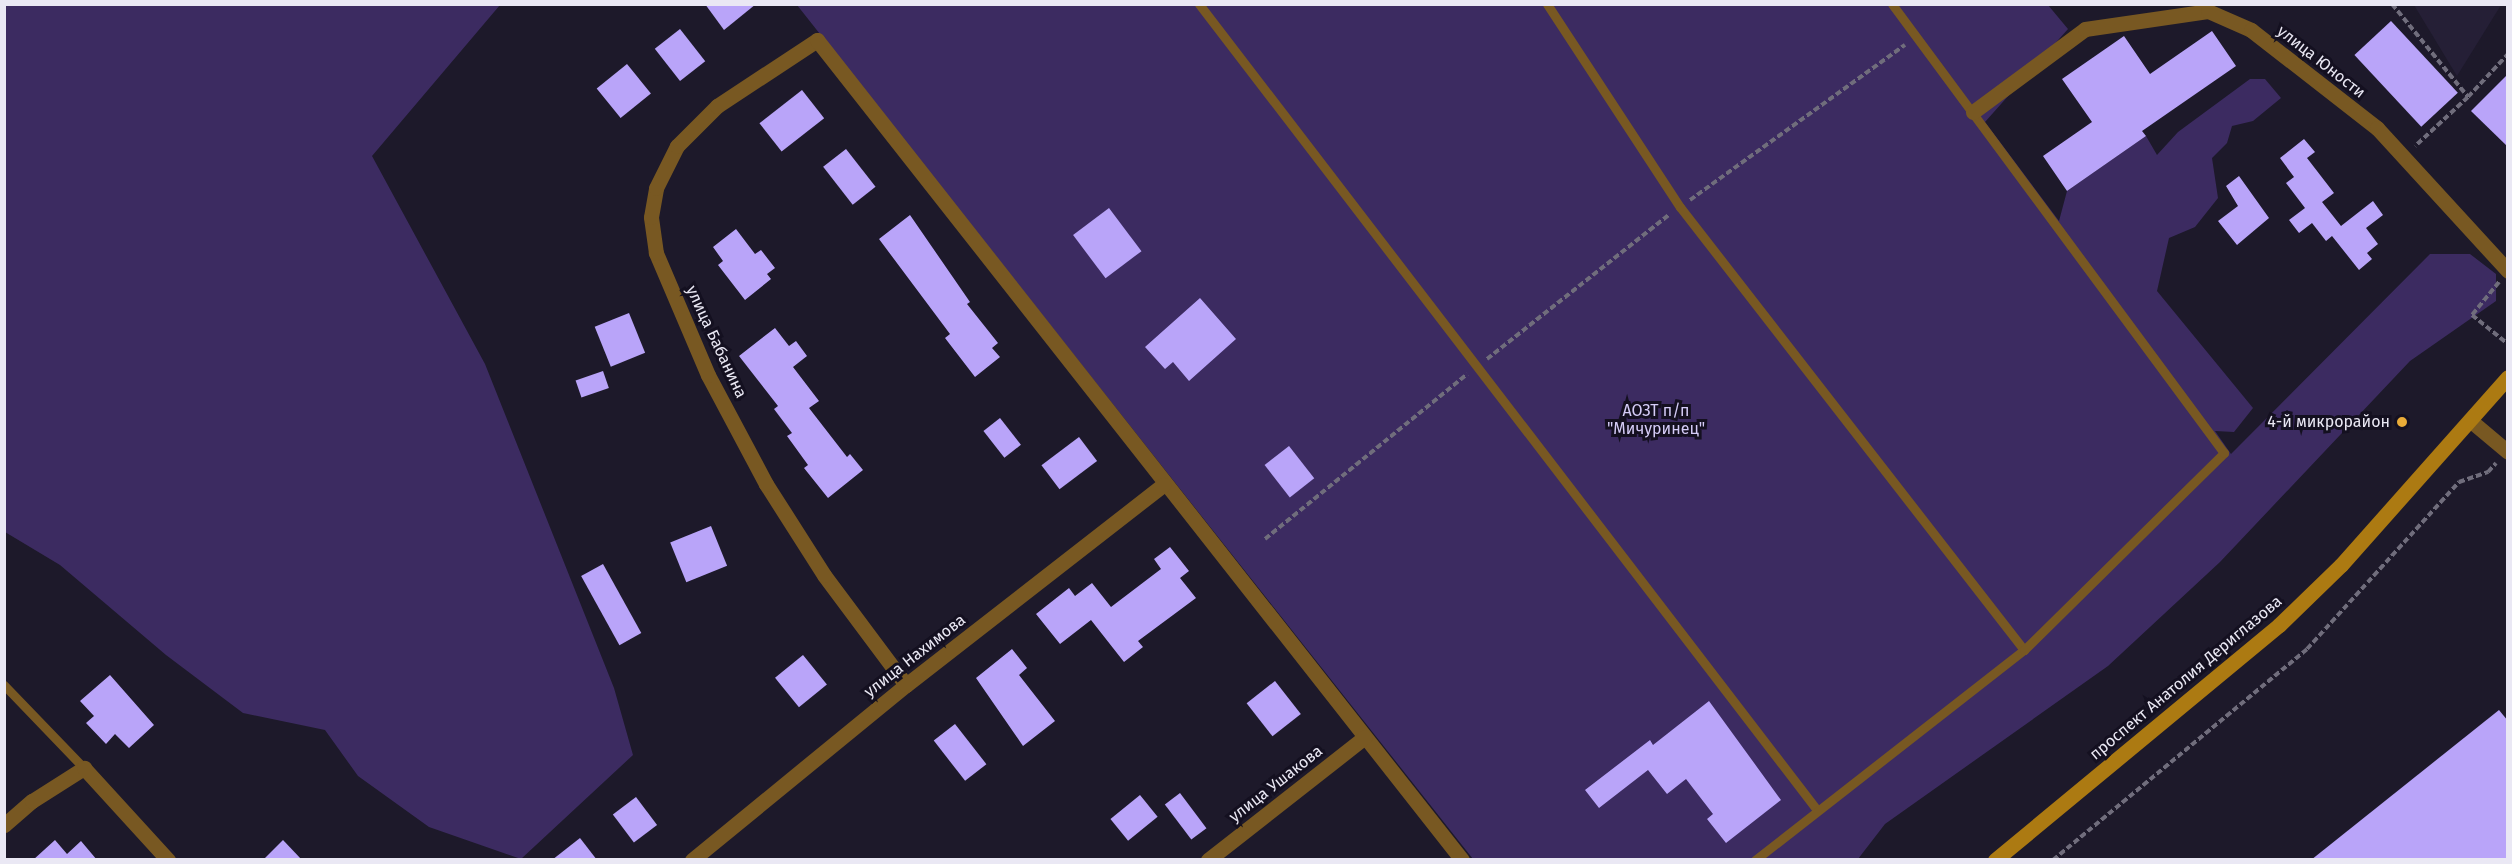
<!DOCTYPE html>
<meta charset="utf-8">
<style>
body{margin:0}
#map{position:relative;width:2512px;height:864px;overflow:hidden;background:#1d192a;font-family:"Fira Sans",sans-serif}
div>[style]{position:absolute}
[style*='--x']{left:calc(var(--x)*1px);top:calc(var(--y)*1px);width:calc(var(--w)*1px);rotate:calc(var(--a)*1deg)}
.built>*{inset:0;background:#251f36}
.green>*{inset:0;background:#3c2b61}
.building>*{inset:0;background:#b9a4f9;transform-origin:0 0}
.path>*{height:4px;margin-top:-2px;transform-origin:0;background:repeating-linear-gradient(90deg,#706d7c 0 6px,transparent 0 9px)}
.service>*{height:9px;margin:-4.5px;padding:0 4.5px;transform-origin:4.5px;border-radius:4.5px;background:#785822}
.minor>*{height:15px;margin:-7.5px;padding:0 7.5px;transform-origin:7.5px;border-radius:7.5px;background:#785822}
.secondary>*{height:15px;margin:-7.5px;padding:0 7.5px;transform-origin:7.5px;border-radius:7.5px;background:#ac7a12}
.dots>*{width:16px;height:16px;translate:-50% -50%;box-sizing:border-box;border:3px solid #141020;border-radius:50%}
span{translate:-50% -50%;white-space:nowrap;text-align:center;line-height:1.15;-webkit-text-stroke:6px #141020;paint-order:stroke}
.street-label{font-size:16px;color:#eae8f4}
.park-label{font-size:16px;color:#d5ccf7}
.poi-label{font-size:16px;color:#eae8f4}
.right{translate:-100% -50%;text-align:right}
.frame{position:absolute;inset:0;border:6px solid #eae8f4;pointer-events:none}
</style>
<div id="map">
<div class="built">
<div style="clip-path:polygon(2414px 5px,2501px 5px,2457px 76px)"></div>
</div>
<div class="green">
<div style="clip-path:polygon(4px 5px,500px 5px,372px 156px,485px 364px,614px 688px,633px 755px,521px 859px,429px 827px,358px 776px,325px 730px,243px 713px,166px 655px,60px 565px,5px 532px)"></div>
<div style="clip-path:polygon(797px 5px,2048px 5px,2068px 29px,1985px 122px,2059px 221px,2067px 191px,2146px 136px,2157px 155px,2178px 132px,2250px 79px,2265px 79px,2281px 98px,2253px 121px,2232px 126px,2227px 143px,2212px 158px,2218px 198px,2195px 227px,2169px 238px,2157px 291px,2253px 408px,2234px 432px,2215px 431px,2231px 454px,2430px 254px,2470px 254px,2496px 274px,2496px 301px,2410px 361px,2220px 562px,2108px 666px,1885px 824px,1858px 859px,1473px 859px)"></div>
</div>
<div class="building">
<div style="clip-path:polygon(705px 4px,756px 4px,724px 30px)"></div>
<div style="left:2391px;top:21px;width:98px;height:50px;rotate:47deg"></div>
<div style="left:680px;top:29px;width:41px;height:32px;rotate:52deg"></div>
<div style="clip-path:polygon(2212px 31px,2236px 66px,2142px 131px,2146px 136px,2067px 191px,2043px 156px,2092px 122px,2062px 79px,2124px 36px,2150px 74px)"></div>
<div style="left:627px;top:64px;width:38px;height:39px;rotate:51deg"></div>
<div style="clip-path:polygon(2508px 74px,2508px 147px,2471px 111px)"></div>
<div style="left:802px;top:90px;width:36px;height:54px;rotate:52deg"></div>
<div style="clip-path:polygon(2304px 139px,2315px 152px,2307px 158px,2334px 193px,2322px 202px,2341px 226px,2373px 201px,2383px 215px,2366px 228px,2378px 244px,2367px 253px,2372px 259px,2359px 270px,2332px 236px,2326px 241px,2312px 223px,2299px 233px,2289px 220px,2305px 208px,2286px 183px,2294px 177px,2280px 158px)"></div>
<div style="left:846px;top:149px;width:48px;height:29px;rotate:52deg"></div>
<div style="clip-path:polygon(2239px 176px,2269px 218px,2237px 245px,2218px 221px,2238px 206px,2226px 186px)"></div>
<div style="left:1109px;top:208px;width:54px;height:45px;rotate:53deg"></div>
<div style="clip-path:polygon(910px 215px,970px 302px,967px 304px,998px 343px,992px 348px,1000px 357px,975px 377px,945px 338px,950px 334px,879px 239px)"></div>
<div style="clip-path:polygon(736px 229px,755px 254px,761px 250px,775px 268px,767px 274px,771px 279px,745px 300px,718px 265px,723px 261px,713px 247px)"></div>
<div style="clip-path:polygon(1200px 298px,1236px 339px,1189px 381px,1173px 362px,1165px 369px,1145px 347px)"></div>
<div style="left:629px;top:313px;width:43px;height:37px;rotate:68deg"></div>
<div style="clip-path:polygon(775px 328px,789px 346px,796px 341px,807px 356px,793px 367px,819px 401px,809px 408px,847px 457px,850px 454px,863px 470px,828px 498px,804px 468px,808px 465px,787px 436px,792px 433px,774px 409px,778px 406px,739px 356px)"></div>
<div style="left:603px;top:371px;width:18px;height:29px;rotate:71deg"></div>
<div style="left:1000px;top:418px;width:34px;height:21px;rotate:52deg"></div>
<div style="left:1079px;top:437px;width:30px;height:47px;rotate:53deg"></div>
<div style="left:1289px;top:446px;width:41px;height:31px;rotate:52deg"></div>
<div style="left:711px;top:526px;width:43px;height:44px;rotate:68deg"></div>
<div style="clip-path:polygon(1170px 547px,1189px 571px,1180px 578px,1196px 598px,1138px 641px,1143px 647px,1124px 662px,1091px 620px,1060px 644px,1036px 614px,1069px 588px,1075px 596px,1092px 583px,1111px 607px,1161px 569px,1154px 559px)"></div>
<div style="left:603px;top:564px;width:79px;height:25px;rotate:61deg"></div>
<div style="clip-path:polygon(1012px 649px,1027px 668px,1019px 675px,1055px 721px,1023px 746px,976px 678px)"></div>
<div style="left:803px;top:655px;width:38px;height:36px;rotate:51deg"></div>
<div style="clip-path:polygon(110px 675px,154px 725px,129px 748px,115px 734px,106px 744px,86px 723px,94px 716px,80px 701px)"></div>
<div style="left:1275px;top:681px;width:42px;height:36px;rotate:52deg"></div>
<div style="clip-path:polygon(1709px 701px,1781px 800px,1726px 843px,1707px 819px,1713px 814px,1686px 779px,1667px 794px,1648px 770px,1599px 808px,1585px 790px,1650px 740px,1653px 745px)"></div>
<div style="clip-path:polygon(2499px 710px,2508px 721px,2508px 860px,2311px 860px)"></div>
<div style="left:955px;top:724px;width:51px;height:27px;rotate:52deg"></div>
<div style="left:1180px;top:793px;width:44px;height:19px;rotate:53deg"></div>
<div style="left:1140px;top:795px;width:28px;height:38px;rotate:51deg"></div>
<div style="left:636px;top:797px;width:35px;height:29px;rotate:53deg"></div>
<div style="clip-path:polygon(580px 838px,597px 860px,552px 860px)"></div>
<div style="clip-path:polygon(55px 840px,67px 854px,81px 841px,97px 860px,33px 860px)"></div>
<div style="clip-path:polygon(283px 840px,302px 860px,263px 860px)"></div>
</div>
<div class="path">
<div style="--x:2392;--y:4;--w:120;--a:50.7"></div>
<div style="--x:2468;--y:97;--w:72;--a:137.2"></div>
<div style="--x:2468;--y:97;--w:59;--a:-47.1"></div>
<div style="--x:1690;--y:200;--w:265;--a:-35.8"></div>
<div style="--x:2499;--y:282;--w:43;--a:129.3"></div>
<div style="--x:2472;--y:315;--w:46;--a:38.9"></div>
<div style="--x:1487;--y:359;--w:232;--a:-38.4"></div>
<div style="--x:1265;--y:539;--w:261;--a:-39.2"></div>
<div style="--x:2053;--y:860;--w:330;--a:-39.7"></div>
<div style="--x:2307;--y:649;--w:226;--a:-47.7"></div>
<div style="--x:2459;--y:482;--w:31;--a:-19"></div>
<div style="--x:2488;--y:472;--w:12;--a:-48"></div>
</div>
<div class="service">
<div style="--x:1199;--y:4;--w:1016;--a:52.52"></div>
<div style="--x:1547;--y:4;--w:243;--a:56.8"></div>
<div style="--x:1680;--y:207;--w:561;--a:52.17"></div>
<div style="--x:4;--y:685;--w:115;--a:46.1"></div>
<div style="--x:1755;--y:860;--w:341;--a:-38"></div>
<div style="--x:2024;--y:650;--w:281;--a:-44.6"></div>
<div style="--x:2224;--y:453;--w:558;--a:-126.48"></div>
</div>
<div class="minor">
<div style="--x:1973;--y:112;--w:139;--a:-36.5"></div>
<div style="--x:2085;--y:29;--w:124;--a:-8.3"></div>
<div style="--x:2208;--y:11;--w:47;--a:23.8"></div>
<div style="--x:2251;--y:30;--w:160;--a:37.9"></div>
<div style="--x:2377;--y:128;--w:194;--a:47.5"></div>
<div style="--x:2471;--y:421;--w:48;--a:40"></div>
<div style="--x:906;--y:685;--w:137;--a:-126.7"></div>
<div style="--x:824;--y:575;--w:108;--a:-122.5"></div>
<div style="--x:766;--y:484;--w:123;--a:-118"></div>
<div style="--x:708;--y:375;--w:133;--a:-113.1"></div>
<div style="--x:656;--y:253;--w:36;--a:-98"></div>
<div style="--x:651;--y:217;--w:29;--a:-80"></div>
<div style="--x:656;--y:188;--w:47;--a:-63.4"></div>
<div style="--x:677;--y:146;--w:57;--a:-45"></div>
<div style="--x:717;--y:106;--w:120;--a:-33.4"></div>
<div style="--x:817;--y:40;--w:1043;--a:51.81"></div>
<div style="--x:4;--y:825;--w:37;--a:-41"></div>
<div style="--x:32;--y:801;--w:62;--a:-32.4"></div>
<div style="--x:84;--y:768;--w:125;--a:47.6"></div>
<div style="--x:692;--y:860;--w:276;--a:-39.3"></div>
<div style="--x:906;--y:685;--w:326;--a:-37.9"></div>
<div style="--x:1208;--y:860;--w:199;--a:-38.1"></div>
</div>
<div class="secondary">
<div style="--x:1995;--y:860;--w:369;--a:-39.6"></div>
<div style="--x:2279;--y:625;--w:86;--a:-44.1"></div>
<div style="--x:2341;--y:565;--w:251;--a:-48.4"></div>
</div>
<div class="dots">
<div style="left:2402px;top:422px;background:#e9ab38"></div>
</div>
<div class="street-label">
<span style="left:2321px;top:62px;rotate:38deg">улица Юности</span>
<span style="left:716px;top:342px;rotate:65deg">улица Бабанина</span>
<span style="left:915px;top:656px;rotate:-38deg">улица Нахимова</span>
<span style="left:2186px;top:678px;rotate:-40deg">проспект Анатолия Дериглазова</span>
<span style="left:1276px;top:784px;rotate:-38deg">улица Ушакова</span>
</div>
<div class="park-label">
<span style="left:1656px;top:420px">АОЗТ п/п<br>"Мичуринец"</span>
</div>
<div class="poi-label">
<span class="right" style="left:2390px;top:422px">4-й микрорайон</span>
</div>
<div class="frame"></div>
</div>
